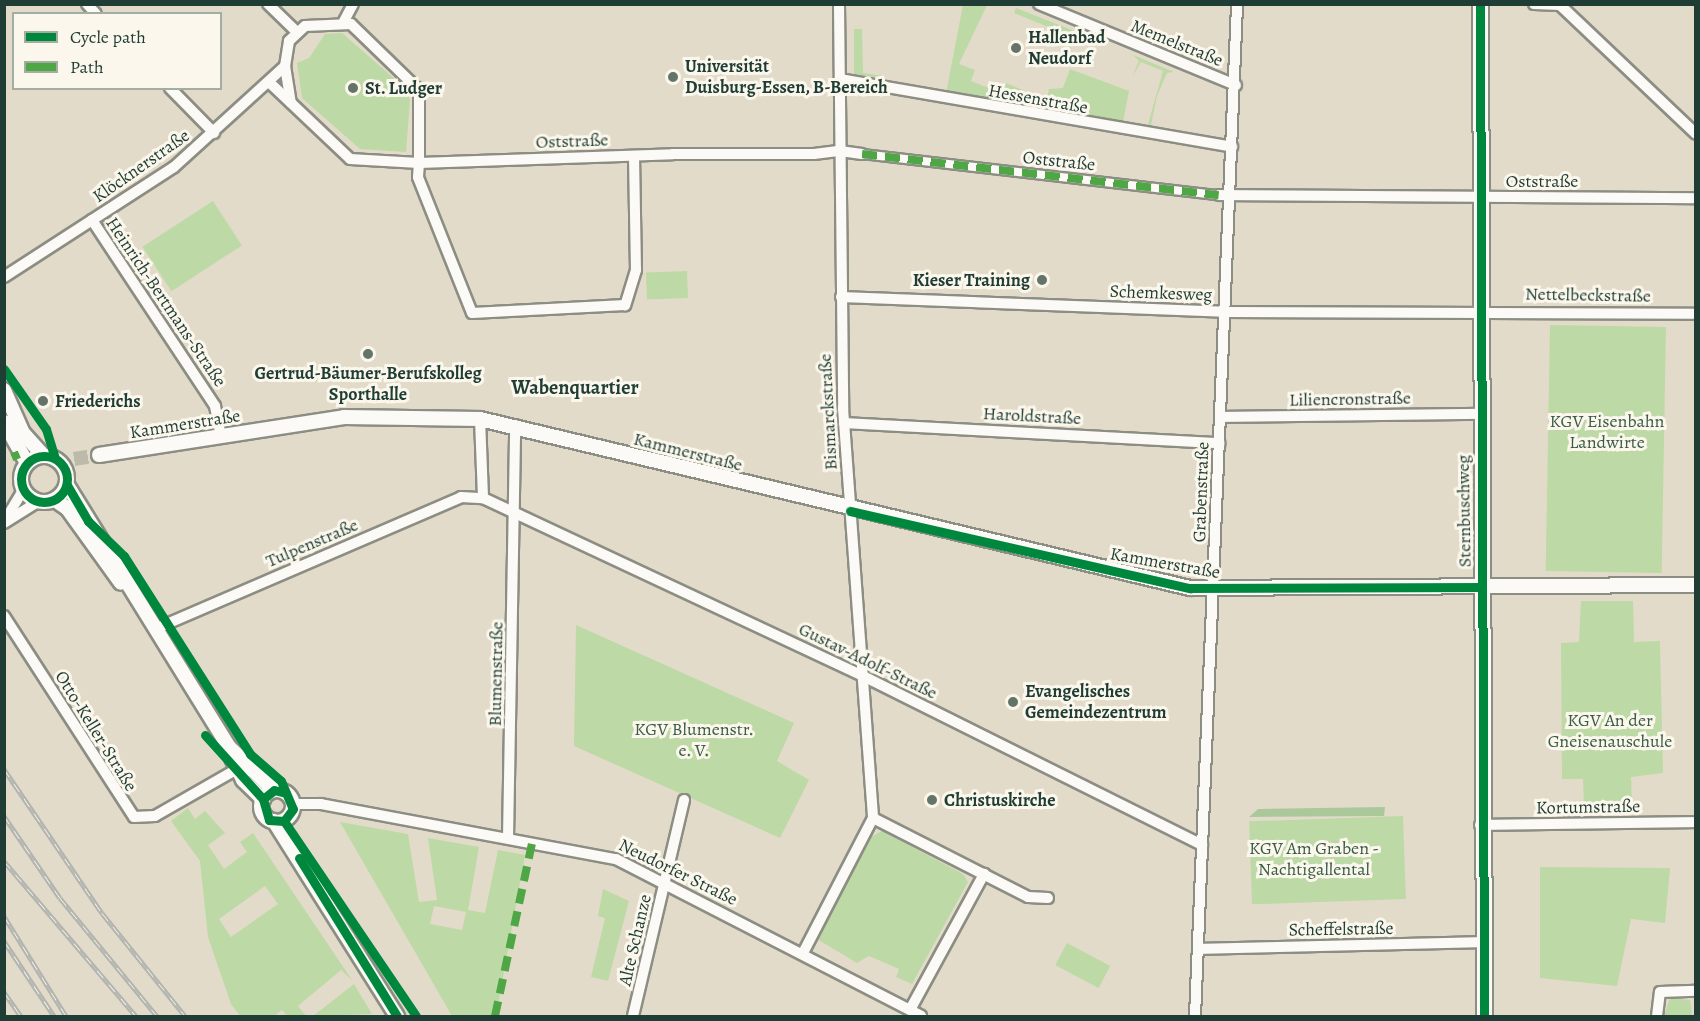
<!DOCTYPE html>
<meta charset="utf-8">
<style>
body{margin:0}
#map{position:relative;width:1700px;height:1021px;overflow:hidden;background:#e3dbc9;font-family:Alegreya,serif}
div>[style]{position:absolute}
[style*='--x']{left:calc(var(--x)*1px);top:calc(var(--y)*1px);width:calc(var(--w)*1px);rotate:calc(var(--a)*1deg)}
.green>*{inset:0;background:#bdd9a6;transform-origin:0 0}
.forest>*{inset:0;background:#abc89b}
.tertiary-tunnel>*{height:14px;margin-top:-7px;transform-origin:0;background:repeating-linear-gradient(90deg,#bcbbab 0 14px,transparent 0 21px)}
.roads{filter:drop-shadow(2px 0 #8c8d83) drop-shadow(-2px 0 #8c8d83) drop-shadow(0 2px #8c8d83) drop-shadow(0 -2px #8c8d83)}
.pedestrian>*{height:8px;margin:-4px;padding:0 4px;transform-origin:4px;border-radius:4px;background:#fbfaf7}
.minor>*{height:10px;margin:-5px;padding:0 5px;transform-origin:5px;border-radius:5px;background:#fbfaf7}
.tertiary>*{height:14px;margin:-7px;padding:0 7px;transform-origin:7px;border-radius:7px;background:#fbfaf7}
.tertiary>.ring{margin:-7px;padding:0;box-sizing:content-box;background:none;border:14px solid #fbfaf7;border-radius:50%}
.secondary>*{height:15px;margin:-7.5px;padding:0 7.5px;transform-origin:7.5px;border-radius:7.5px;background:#fbfaf7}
.rail>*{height:5px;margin-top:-2.5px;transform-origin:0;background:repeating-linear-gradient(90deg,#fbf7ec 0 9px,#b2b4b0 0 18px);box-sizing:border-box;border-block:2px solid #b2b4b0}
.quiet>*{height:8px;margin-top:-4px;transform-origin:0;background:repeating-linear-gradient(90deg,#4fa644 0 15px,transparent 0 23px)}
.cycleway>*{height:9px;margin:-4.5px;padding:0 4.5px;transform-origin:4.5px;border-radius:4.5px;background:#00873e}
.cycleway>.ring{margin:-4.5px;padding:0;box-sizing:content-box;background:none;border:9px solid #00873e;border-radius:50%}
.dots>*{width:16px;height:16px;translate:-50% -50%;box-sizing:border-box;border:3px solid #fbf7ec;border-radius:50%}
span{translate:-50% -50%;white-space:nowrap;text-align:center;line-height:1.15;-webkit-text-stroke:6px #fbf7ec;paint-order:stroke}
.poi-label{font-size:18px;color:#1f3d34;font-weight:700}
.left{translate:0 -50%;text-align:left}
.right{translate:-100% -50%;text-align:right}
.street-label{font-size:18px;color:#1f3d34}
.park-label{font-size:18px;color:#385c45}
.neighbourhood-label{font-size:20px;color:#1f3d34;font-weight:700}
.frame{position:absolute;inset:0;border:6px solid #1f3d34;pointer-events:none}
.legend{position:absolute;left:12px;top:12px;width:210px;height:78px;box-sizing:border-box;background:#fbf7ec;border:2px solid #a3ada2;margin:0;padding:8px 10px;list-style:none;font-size:18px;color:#1f3d34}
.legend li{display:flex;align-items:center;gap:12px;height:30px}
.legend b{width:30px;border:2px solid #a3ada2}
</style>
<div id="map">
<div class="green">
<div style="clip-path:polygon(963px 5px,987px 5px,959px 64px,975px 70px,971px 81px,1001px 93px,1006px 83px,1030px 93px,1028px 107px,946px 93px)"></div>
<div style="clip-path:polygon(1016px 8px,1077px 32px,1067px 57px,1063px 55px,1070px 36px,1014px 13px)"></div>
<div style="clip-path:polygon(854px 29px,862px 29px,863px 73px,883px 76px,882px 81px,854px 76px)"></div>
<div style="clip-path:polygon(342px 33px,405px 88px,410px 100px,406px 152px,360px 149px,302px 98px,297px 63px,309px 58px,325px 34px)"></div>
<div style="clip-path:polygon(1133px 55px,1174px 72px,1167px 73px,1157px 96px,1151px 125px,1158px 130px,1147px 128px,1163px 71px,1141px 62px,1132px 77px,1139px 61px)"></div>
<div style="clip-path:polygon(1070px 69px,1129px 91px,1123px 122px,1131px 125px,1044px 110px,1049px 89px,1063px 88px)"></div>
<div style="left:213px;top:201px;width:53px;height:84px;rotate:57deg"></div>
<div style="left:687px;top:271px;width:27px;height:41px;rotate:88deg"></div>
<div style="left:1550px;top:325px;width:116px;height:246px;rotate:1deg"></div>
<div style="clip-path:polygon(1581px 601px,1633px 601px,1634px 642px,1660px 641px,1663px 773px,1631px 777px,1632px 805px,1584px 806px,1583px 779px,1562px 779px,1561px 643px,1579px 642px)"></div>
<div style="clip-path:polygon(576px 625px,794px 723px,777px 761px,809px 780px,780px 838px,574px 746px)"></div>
<div style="clip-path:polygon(evenodd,188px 808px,195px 819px,205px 811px,225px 833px,208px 845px,224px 869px,247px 852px,240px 842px,253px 833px,352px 980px,341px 970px,298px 1006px,306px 1016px,287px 1016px,282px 1010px,274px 1016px,240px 1016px,231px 1004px,208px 937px,200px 861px,171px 821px,188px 808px,265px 886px,278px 904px,231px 937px,219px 919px,265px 886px)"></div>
<div style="left:1403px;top:816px;width:83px;height:154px;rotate:88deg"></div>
<div style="clip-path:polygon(evenodd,340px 822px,408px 834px,419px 902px,437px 900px,428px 838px,479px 847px,468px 910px,485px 913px,498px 850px,525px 855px,496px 1016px,452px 1016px,340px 822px,434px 906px,466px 912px,462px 930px,430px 924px,434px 906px)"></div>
<div style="clip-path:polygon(882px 831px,963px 874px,968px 882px,912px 984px,896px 977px,899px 969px,869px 956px,857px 963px,817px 939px,869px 838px)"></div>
<div style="clip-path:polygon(1540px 867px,1670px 868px,1665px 923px,1631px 919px,1617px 986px,1540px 978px)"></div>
<div style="clip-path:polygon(603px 889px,629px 901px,608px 981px,591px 977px,605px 918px,598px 916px)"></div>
<div style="left:1067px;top:943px;width:49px;height:25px;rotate:28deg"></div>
<div style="clip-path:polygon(354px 984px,372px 1014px,313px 1016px)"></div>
<div style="clip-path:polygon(1670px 998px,1690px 1000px,1692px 1016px,1664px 1016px)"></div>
</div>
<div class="forest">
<div style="clip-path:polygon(1385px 807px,1384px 816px,1249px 817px,1258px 809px)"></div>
</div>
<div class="tertiary-tunnel">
<div style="--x:74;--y:459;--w:25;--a:-9"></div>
</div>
<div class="roads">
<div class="pedestrian">
<div style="--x:862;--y:154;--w:359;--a:6.6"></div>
</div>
<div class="minor">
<div style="--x:87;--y:4;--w:13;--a:48"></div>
<div style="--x:268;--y:4;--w:40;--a:44"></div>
<div style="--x:839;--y:4;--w:404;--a:89.4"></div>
<div style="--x:843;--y:408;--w:411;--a:85.8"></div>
<div style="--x:1039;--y:4;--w:213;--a:22.4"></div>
<div style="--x:1534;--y:4;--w:26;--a:2"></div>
<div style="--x:1560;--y:5;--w:187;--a:43.5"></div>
<div style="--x:344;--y:21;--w:19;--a:-62"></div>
<div style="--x:840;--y:79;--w:398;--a:9.8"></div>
<div style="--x:270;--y:83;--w:110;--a:43.5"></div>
<div style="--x:350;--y:159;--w:69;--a:3.3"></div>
<div style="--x:419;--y:163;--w:73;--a:-90"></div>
<div style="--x:419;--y:90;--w:95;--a:-135.9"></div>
<div style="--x:351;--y:24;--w:46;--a:177.5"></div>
<div style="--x:305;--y:26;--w:22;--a:137"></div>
<div style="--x:289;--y:41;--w:25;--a:99"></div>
<div style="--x:285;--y:66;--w:37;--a:81"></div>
<div style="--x:170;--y:88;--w:63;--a:45.6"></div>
<div style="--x:634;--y:156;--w:114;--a:89"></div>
<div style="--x:636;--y:270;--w:37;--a:107"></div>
<div style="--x:625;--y:305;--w:153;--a:177"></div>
<div style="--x:472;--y:313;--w:146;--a:-111.7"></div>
<div style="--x:418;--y:177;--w:14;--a:-86"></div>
<div style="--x:419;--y:163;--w:254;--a:-2"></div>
<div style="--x:673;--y:154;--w:141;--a:0"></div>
<div style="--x:814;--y:154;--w:26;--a:-7"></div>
<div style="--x:840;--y:151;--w:22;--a:8"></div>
<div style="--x:1219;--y:195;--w:477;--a:0.4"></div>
<div style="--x:92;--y:220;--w:223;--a:56.5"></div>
<div style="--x:215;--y:406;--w:31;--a:79"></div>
<div style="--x:4;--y:277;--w:202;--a:-32.9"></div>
<div style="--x:174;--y:167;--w:150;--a:-42.3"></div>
<div style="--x:841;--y:297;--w:383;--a:2.2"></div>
<div style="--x:1224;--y:312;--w:472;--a:0.2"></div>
<div style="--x:1221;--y:417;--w:259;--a:-0.7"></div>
<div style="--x:480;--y:419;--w:79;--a:87.8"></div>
<div style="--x:483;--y:498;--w:420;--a:25.1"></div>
<div style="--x:863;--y:676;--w:379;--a:26.5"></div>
<div style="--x:844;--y:423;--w:376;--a:3.1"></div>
<div style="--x:4;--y:522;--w:37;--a:-59"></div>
<div style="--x:4;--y:523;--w:40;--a:-32"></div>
<div style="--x:4;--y:616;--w:239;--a:57.1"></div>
<div style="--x:134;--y:817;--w:21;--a:-3"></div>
<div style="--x:155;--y:816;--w:103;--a:-29.8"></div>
<div style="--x:155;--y:629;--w:333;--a:-23.3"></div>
<div style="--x:461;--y:497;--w:22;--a:3"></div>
<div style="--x:293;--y:804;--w:28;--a:0"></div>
<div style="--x:321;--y:804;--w:300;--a:10.6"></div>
<div style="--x:616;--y:859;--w:343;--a:27.2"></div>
<div style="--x:873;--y:818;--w:174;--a:27"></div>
<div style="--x:1028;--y:897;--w:20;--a:3"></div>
<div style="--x:1480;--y:825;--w:216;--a:-0.8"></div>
<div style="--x:508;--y:838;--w:413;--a:-89"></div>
<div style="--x:1200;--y:949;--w:282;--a:-1.4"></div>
<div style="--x:803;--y:953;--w:152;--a:-62.6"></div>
<div style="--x:911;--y:1008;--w:153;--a:-61.4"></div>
<div style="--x:633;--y:1016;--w:222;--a:-76.7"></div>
<div style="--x:1195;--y:1016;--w:1013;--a:-87.62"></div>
<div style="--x:1657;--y:1016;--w:24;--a:-83"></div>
<div style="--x:1660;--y:992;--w:36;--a:-2"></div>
</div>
<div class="tertiary">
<div style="--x:4;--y:390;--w:47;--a:66.2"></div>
<div style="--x:23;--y:433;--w:31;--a:48"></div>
<div style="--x:4;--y:422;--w:47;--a:60.7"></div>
<div style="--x:99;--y:455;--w:248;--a:-8.8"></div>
<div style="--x:344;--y:417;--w:136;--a:0.8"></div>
<div style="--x:480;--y:419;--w:730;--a:13.39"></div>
<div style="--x:1190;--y:588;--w:506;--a:-0.34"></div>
<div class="ring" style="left:21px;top:456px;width:32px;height:32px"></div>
<div style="--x:67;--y:485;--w:308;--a:58.3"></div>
<div style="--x:229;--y:747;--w:62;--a:43.7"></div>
<div style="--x:55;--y:500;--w:14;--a:34"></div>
<div style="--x:67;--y:508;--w:92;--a:54.2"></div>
<div style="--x:232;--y:758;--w:25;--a:63"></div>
<div style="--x:243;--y:780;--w:28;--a:44"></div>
<div class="ring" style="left:261px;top:790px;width:18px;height:18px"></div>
<div style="--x:274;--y:821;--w:231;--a:57.8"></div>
</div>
<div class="secondary">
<div style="--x:1480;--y:4;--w:1012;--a:89.77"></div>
</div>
</div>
<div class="rail">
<div style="--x:4;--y:769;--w:174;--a:55.8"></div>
<div style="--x:102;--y:913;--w:132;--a:51.1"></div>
<div style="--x:4;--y:816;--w:99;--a:55.7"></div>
<div style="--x:60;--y:898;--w:153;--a:50.6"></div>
<div style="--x:4;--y:861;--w:204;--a:49.6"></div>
<div style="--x:4;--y:916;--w:118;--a:58.2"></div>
<div style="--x:4;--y:941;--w:90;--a:56.3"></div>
<div style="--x:4;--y:992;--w:29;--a:55"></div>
</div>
<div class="quiet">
<div style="--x:862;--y:154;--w:359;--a:6.6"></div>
<div style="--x:14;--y:452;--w:8;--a:67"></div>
<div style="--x:495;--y:1016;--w:177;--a:-77.9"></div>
</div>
<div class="cycleway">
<div style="--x:1480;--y:4;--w:1012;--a:89.77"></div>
<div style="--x:4;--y:369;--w:73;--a:55"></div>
<div style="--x:46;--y:429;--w:30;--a:73"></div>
<div class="ring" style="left:21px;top:456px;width:37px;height:37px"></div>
<div style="--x:67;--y:485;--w:42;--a:59.7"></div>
<div style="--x:88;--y:521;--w:50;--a:44.2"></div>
<div style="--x:124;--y:556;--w:235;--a:57.5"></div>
<div style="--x:250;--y:754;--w:41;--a:41.1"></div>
<div style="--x:281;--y:781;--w:30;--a:67"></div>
<div style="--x:293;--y:809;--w:15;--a:127"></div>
<div style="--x:284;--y:821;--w:15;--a:-176"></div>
<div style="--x:269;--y:820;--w:22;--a:-106"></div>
<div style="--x:263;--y:799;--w:14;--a:-39"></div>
<div style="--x:274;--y:790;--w:12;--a:14"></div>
<div style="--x:850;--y:511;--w:349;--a:12.8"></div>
<div style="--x:1190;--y:588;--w:291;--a:-0.2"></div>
<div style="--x:205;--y:735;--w:86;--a:47.8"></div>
<div style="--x:284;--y:821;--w:235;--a:55.9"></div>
<div style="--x:299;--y:858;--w:186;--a:58.2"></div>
</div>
<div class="dots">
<div style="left:1016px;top:48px;background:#647468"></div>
<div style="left:673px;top:77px;background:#647468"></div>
<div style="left:353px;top:88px;background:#647468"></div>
<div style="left:1042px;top:280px;background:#647468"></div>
<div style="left:368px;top:354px;background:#647468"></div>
<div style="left:43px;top:401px;background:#647468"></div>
<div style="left:1013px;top:702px;background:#647468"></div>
<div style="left:932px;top:800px;background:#647468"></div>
</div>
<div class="poi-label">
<span class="left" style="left:1028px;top:48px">Hallenbad<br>Neudorf</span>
<span class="left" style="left:685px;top:77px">Universität<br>Duisburg-Essen, B-Bereich</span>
<span class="left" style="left:365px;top:88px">St. Ludger</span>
<span class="right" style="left:1030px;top:280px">Kieser Training</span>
<span style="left:368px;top:384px">Gertrud-Bäumer-Berufskolleg<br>Sporthalle</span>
<span class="left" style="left:55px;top:401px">Friederichs</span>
<span class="left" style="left:1025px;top:702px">Evangelisches<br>Gemeindezentrum</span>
<span class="left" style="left:944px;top:800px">Christuskirche</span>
</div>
<div class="street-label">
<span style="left:1177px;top:43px;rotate:22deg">Memelstraße</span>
<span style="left:1038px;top:99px;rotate:10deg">Hessenstraße</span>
<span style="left:572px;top:141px;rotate:-2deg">Oststraße</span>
<span style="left:1059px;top:161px;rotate:6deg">Oststraße</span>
<span style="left:141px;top:166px;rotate:-35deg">Klöcknerstraße</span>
<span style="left:1542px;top:181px">Oststraße</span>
<span style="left:1161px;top:293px;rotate:2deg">Schemkesweg</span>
<span style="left:1588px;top:295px;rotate:1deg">Nettelbeckstraße</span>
<span style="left:166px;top:302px;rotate:56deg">Heinrich-Bertmans-Straße</span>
<span style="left:1350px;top:399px;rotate:-1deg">Liliencronstraße</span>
<span style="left:828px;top:412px;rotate:-93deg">Bismarckstraße</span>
<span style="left:1032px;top:416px;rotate:3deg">Haroldstraße</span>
<span style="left:185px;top:424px;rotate:-9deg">Kammerstraße</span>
<span style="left:688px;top:452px;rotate:14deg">Kammerstraße</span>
<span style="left:1201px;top:492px;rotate:-88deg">Grabenstraße</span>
<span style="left:1464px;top:511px;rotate:-91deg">Sternbuschweg</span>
<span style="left:312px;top:543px;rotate:-23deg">Tulpenstraße</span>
<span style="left:1165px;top:563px;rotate:10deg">Kammerstraße</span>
<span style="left:868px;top:661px;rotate:26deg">Gustav-Adolf-Straße</span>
<span style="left:496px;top:674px;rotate:-89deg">Blumenstraße</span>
<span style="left:96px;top:731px;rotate:58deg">Otto-Keller-Straße</span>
<span style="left:1588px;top:807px;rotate:-1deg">Kortumstraße</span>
<span style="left:678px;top:872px;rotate:26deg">Neudorfer Straße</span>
<span style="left:1341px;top:929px;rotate:-1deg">Scheffelstraße</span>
<span style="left:635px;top:940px;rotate:-77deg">Alte Schanze</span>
</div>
<div class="park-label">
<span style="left:1607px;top:432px">KGV Eisenbahn<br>Landwirte</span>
<span style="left:1610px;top:731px">KGV An der<br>Gneisenauschule</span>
<span style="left:694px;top:740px">KGV Blumenstr.<br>e. V.</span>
<span style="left:1314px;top:859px">KGV Am Graben -<br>Nachtigallental</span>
</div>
<div class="neighbourhood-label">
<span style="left:575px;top:387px">Wabenquartier</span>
</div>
<div class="frame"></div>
<ul class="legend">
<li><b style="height:8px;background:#00873e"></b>Cycle path</li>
<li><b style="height:8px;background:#4fa644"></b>Path</li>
</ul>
</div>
